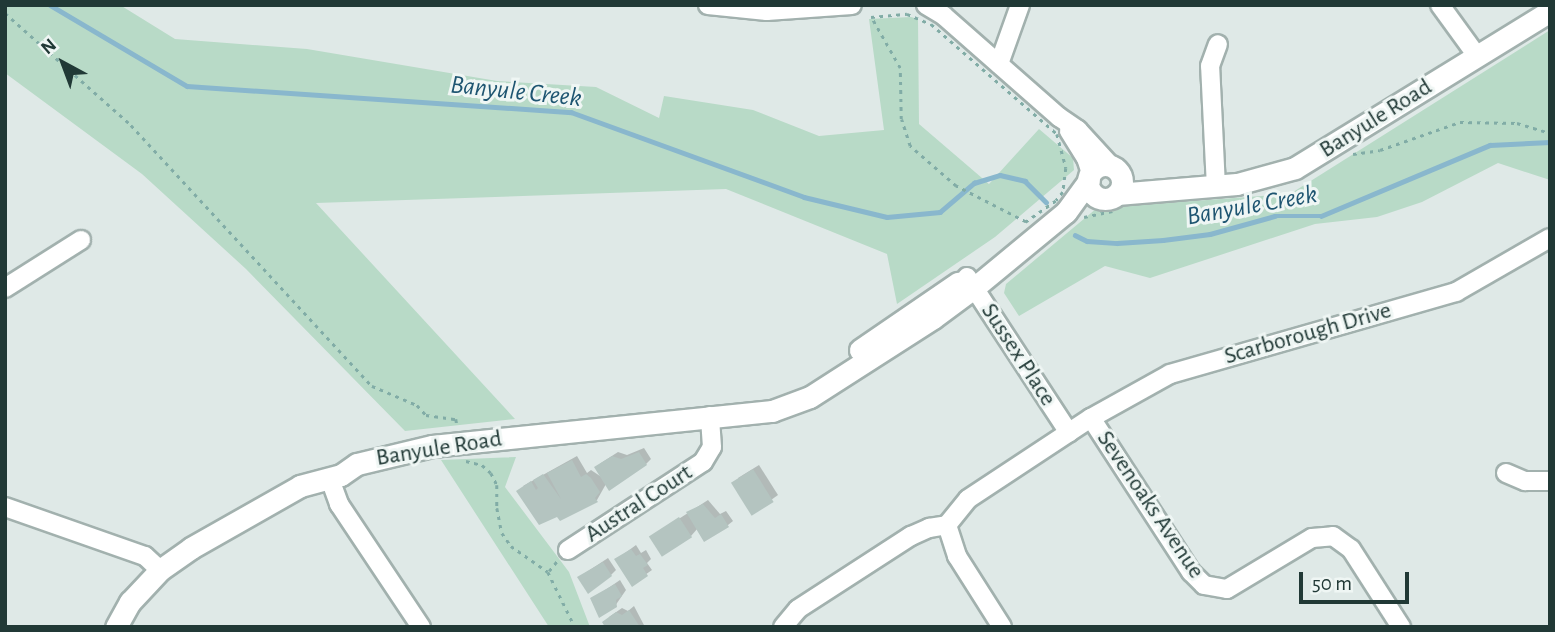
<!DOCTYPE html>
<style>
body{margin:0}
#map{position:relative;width:1555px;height:632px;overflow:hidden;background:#dfe9e7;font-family:"Alegreya Sans",sans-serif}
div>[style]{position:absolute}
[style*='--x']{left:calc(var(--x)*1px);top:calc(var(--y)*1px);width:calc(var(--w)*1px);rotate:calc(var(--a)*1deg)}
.green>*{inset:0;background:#b8dac7}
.shadow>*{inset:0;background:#0003}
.stream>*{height:4.5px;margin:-2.25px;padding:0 2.25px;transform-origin:2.25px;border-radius:2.25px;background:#89b7cd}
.building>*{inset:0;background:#b4c4c0;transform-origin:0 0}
.path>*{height:2.5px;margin-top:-1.25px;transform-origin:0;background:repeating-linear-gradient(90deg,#81aca6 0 3.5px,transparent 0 8.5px)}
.roads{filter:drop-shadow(2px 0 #a2b1ae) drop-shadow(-2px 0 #a2b1ae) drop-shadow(0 2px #a2b1ae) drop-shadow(0 -2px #a2b1ae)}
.street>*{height:18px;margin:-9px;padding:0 9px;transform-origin:9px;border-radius:9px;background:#fff}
.secondary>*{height:21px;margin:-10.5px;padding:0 10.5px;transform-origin:10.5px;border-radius:10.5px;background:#fff}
.secondary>.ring{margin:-10.5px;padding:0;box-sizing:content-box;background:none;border:21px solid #fff;border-radius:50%}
span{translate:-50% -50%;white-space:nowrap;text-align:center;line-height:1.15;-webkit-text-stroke:6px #eff6f4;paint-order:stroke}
.street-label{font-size:24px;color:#213936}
.water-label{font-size:26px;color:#1e5571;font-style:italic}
.frame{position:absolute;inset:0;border:7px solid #213936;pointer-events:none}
.north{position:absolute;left:28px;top:28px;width:70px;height:70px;-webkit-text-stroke:5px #eff6f4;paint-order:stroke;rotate:319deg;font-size:19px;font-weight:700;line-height:28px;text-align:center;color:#213936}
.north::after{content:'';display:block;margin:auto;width:24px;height:32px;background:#213936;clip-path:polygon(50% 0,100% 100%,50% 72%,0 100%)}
.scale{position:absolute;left:1299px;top:572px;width:110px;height:32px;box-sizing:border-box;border:4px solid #213936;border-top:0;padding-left:9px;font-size:21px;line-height:24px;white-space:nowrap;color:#213936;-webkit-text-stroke:5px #eff6f4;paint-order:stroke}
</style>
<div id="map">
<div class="green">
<div style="clip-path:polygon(5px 5px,120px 5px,175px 39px,307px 49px,497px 81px,596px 87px,659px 118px,664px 96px,753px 110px,819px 136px,884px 130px,869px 19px,911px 17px,918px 19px,919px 124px,989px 184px,1039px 129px,1073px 158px,1074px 170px,995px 237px,897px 304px,887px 254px,726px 189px,316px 203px,515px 419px,405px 431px,246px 269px,142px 174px,5px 73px)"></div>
<div style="clip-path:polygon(1550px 30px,1550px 180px,1498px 163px,1422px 202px,1377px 217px,1315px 224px,1150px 278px,1105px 266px,1019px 316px,1004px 293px,1006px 284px,1097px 208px,1290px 194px)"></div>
<div style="clip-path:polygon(516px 457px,505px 487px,569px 572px,590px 627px,549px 627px,441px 460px)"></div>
</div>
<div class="shadow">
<div style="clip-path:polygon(644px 448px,651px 459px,646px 464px,606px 484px,597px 500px,558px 515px,523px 486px,577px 456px,587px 473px,591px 470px,603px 478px,596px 468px,601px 463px,618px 452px,627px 455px)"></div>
<div style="clip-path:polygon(759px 465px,778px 495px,753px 513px,738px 478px)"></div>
<div style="clip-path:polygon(708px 500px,720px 514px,726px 511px,733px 521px,728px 525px,698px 528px,691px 536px,657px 533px)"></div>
<div style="clip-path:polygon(636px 545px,641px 553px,646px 550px,651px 559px,647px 563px,652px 570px,632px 584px,617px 559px)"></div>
<div style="clip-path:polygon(608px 558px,616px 570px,611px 575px,579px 577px)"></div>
<div style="clip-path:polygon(620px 580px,626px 590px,615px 606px,592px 599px)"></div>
<div style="clip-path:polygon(634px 606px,645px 627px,607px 627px,609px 617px,622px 608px,628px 611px)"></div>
</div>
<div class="stream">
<div style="--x:50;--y:5;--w:159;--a:30.6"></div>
<div style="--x:187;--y:86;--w:385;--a:3.9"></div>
<div style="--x:571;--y:112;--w:248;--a:20"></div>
<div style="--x:804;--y:197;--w:85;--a:13.5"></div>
<div style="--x:887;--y:217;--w:53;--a:-5.4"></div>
<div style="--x:940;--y:212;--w:45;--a:-40.5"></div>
<div style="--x:974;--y:183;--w:27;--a:-17"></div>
<div style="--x:1000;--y:175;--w:26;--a:13"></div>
<div style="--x:1025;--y:181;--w:30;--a:45"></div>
<div style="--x:1075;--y:235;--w:13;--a:27"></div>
<div style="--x:1087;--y:241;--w:30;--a:4"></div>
<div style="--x:1117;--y:243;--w:46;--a:-3.7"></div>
<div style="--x:1163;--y:240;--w:47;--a:-7.3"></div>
<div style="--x:1210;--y:234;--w:67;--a:-15.5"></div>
<div style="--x:1275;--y:216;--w:46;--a:0"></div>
<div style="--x:1321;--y:216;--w:183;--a:-22.8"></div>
<div style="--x:1490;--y:145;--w:60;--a:-2.9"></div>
</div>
<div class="building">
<div style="clip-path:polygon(639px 452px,647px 465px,609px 491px,594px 467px,612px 456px,621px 459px)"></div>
<div style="clip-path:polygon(572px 460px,581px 477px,586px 474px,591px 478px,600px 492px,595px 498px,598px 502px,560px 521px,557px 517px,539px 525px,516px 491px,531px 481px,536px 490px,538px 488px,533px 480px,543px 474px,561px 499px,547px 473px)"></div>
<div style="left:753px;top:469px;width:39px;height:26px;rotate:58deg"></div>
<div style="clip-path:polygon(703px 504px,715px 518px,721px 514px,729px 527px,704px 542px,686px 512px)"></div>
<div style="left:679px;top:517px;width:24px;height:36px;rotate:57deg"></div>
<div style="clip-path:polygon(631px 549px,636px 556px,640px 554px,648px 565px,643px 568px,648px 576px,632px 587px,614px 559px)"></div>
<div style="clip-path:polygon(603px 562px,612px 576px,588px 594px,577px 577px)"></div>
<div style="clip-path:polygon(615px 584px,622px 596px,616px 600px,617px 607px,599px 618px,590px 598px)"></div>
<div style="clip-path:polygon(629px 610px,640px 627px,605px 627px,602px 622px,616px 612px,622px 615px)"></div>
</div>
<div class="path">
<div style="--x:5;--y:13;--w:169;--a:41.6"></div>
<div style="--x:131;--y:125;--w:355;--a:47.3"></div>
<div style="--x:372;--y:386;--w:49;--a:22.9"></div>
<div style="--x:417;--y:405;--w:13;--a:48"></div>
<div style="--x:426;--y:415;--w:30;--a:8"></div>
<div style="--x:456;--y:419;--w:6;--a:81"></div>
<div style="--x:907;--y:14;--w:26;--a:23"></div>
<div style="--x:931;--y:24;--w:167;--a:41.1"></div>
<div style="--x:1057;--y:134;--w:35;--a:75"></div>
<div style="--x:1066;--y:168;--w:24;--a:97"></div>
<div style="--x:1063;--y:192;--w:11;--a:128"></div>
<div style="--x:1056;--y:201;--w:37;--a:145"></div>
<div style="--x:1026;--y:222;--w:79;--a:-152.8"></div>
<div style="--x:956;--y:186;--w:61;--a:-139"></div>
<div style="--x:910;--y:146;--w:28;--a:-108"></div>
<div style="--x:901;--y:119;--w:51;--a:-91.1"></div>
<div style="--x:900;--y:68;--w:59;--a:-119.6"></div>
<div style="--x:871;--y:17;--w:36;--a:-5"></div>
<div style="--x:1353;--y:154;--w:27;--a:-8"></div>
<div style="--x:1380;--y:150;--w:85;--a:-19.3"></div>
<div style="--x:1460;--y:122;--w:57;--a:1"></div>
<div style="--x:1517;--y:123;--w:34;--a:17"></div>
<div style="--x:1084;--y:217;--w:29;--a:-12"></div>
<div style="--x:466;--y:461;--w:16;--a:14"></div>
<div style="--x:482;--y:465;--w:12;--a:42"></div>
<div style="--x:491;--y:473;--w:13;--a:63"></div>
<div style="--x:497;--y:485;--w:23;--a:90"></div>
<div style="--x:497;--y:508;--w:25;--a:79"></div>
<div style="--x:502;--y:533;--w:16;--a:55"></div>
<div style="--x:511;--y:546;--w:45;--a:35.1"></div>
<div style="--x:548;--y:572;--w:61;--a:63.9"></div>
<div style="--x:549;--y:571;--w:14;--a:-51"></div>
</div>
<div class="roads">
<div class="street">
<div style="--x:708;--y:5;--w:59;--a:5.8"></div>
<div style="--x:767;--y:11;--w:85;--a:-4"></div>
<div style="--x:926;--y:5;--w:21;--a:31"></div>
<div style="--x:944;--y:16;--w:153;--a:41.3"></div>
<div style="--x:1059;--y:117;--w:23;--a:34"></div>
<div style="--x:1078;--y:130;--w:49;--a:47.5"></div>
<div style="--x:1440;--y:5;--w:63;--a:54"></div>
<div style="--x:999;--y:64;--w:63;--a:-70.4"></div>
<div style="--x:1069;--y:131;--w:32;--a:58"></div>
<div style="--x:1086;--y:158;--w:16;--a:72"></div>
<div style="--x:1216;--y:187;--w:121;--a:-92.8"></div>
<div style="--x:1210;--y:66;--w:23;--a:-70"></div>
<div style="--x:967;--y:277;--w:186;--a:56.8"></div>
<div style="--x:5;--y:288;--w:90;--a:-32.3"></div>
<div style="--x:1091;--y:418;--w:184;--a:57"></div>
<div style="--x:1191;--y:572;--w:18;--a:45"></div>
<div style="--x:1204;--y:585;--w:23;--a:10"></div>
<div style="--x:1227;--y:589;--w:99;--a:-31"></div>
<div style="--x:1312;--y:538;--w:21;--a:-5"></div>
<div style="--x:1333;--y:536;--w:22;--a:36"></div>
<div style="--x:1351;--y:549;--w:93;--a:57.3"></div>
<div style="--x:1506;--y:473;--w:21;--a:23"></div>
<div style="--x:1525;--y:481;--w:25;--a:0"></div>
<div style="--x:330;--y:479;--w:27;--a:70"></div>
<div style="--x:339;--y:504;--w:148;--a:56.3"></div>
<div style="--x:5;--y:507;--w:148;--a:19.3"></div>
<div style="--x:145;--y:556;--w:21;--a:43"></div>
<div style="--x:947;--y:525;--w:33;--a:-51"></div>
<div style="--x:968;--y:499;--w:147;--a:-33.4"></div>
<div style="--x:1091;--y:418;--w:90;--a:-29.1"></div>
<div style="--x:1170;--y:374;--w:298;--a:-16"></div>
<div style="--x:1456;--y:292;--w:108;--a:-29.9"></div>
<div style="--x:947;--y:525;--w:33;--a:72"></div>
<div style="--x:957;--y:556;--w:84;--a:57.6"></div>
<div style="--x:568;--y:550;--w:161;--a:-33.1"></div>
<div style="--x:703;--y:462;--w:17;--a:-59"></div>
<div style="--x:712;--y:447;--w:31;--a:-94"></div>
<div style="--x:783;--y:627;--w:23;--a:-50"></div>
<div style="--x:798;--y:609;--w:135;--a:-32.9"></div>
<div style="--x:911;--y:536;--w:20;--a:-24"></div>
<div style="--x:929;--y:528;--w:18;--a:-9"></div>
</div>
<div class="secondary">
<div class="ring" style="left:1088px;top:165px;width:13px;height:13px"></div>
<div style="--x:1117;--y:194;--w:120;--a:-4.8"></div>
<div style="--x:1237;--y:184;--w:60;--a:-15.4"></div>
<div style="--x:1295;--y:168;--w:299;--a:-31.6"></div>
<div style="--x:860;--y:350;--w:119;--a:-34.4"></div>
<div style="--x:116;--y:627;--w:29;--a:-61"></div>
<div style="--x:130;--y:602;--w:44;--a:-46.8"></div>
<div style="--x:160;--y:570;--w:38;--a:-35"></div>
<div style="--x:191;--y:548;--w:125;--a:-29.6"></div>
<div style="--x:300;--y:486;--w:42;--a:-15"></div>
<div style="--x:341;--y:475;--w:19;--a:-35"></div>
<div style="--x:357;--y:464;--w:77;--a:-13.5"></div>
<div style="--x:432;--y:446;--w:342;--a:-5.9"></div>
<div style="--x:772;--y:411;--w:40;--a:-20.2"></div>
<div style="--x:810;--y:397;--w:146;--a:-32.7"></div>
<div style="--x:933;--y:318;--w:52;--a:-36.4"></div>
<div style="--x:975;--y:287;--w:118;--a:-39.5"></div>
<div style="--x:1066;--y:212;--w:39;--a:-54"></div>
</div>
</div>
<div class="street-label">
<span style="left:1376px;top:119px;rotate:-32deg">Banyule Road</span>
<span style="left:1308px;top:334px;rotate:-16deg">Scarborough Drive</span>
<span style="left:1018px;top:355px;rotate:57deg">Sussex Place</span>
<span style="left:439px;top:449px;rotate:-9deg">Banyule Road</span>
<span style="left:639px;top:504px;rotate:-33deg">Austral Court</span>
<span style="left:1150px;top:505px;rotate:56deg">Sevenoaks Avenue</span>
</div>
<div class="water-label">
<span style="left:516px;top:92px;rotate:6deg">Banyule Creek</span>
<span style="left:1252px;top:206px;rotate:-10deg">Banyule Creek</span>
</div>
<div class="frame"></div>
<div class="north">N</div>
<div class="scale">50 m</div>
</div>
